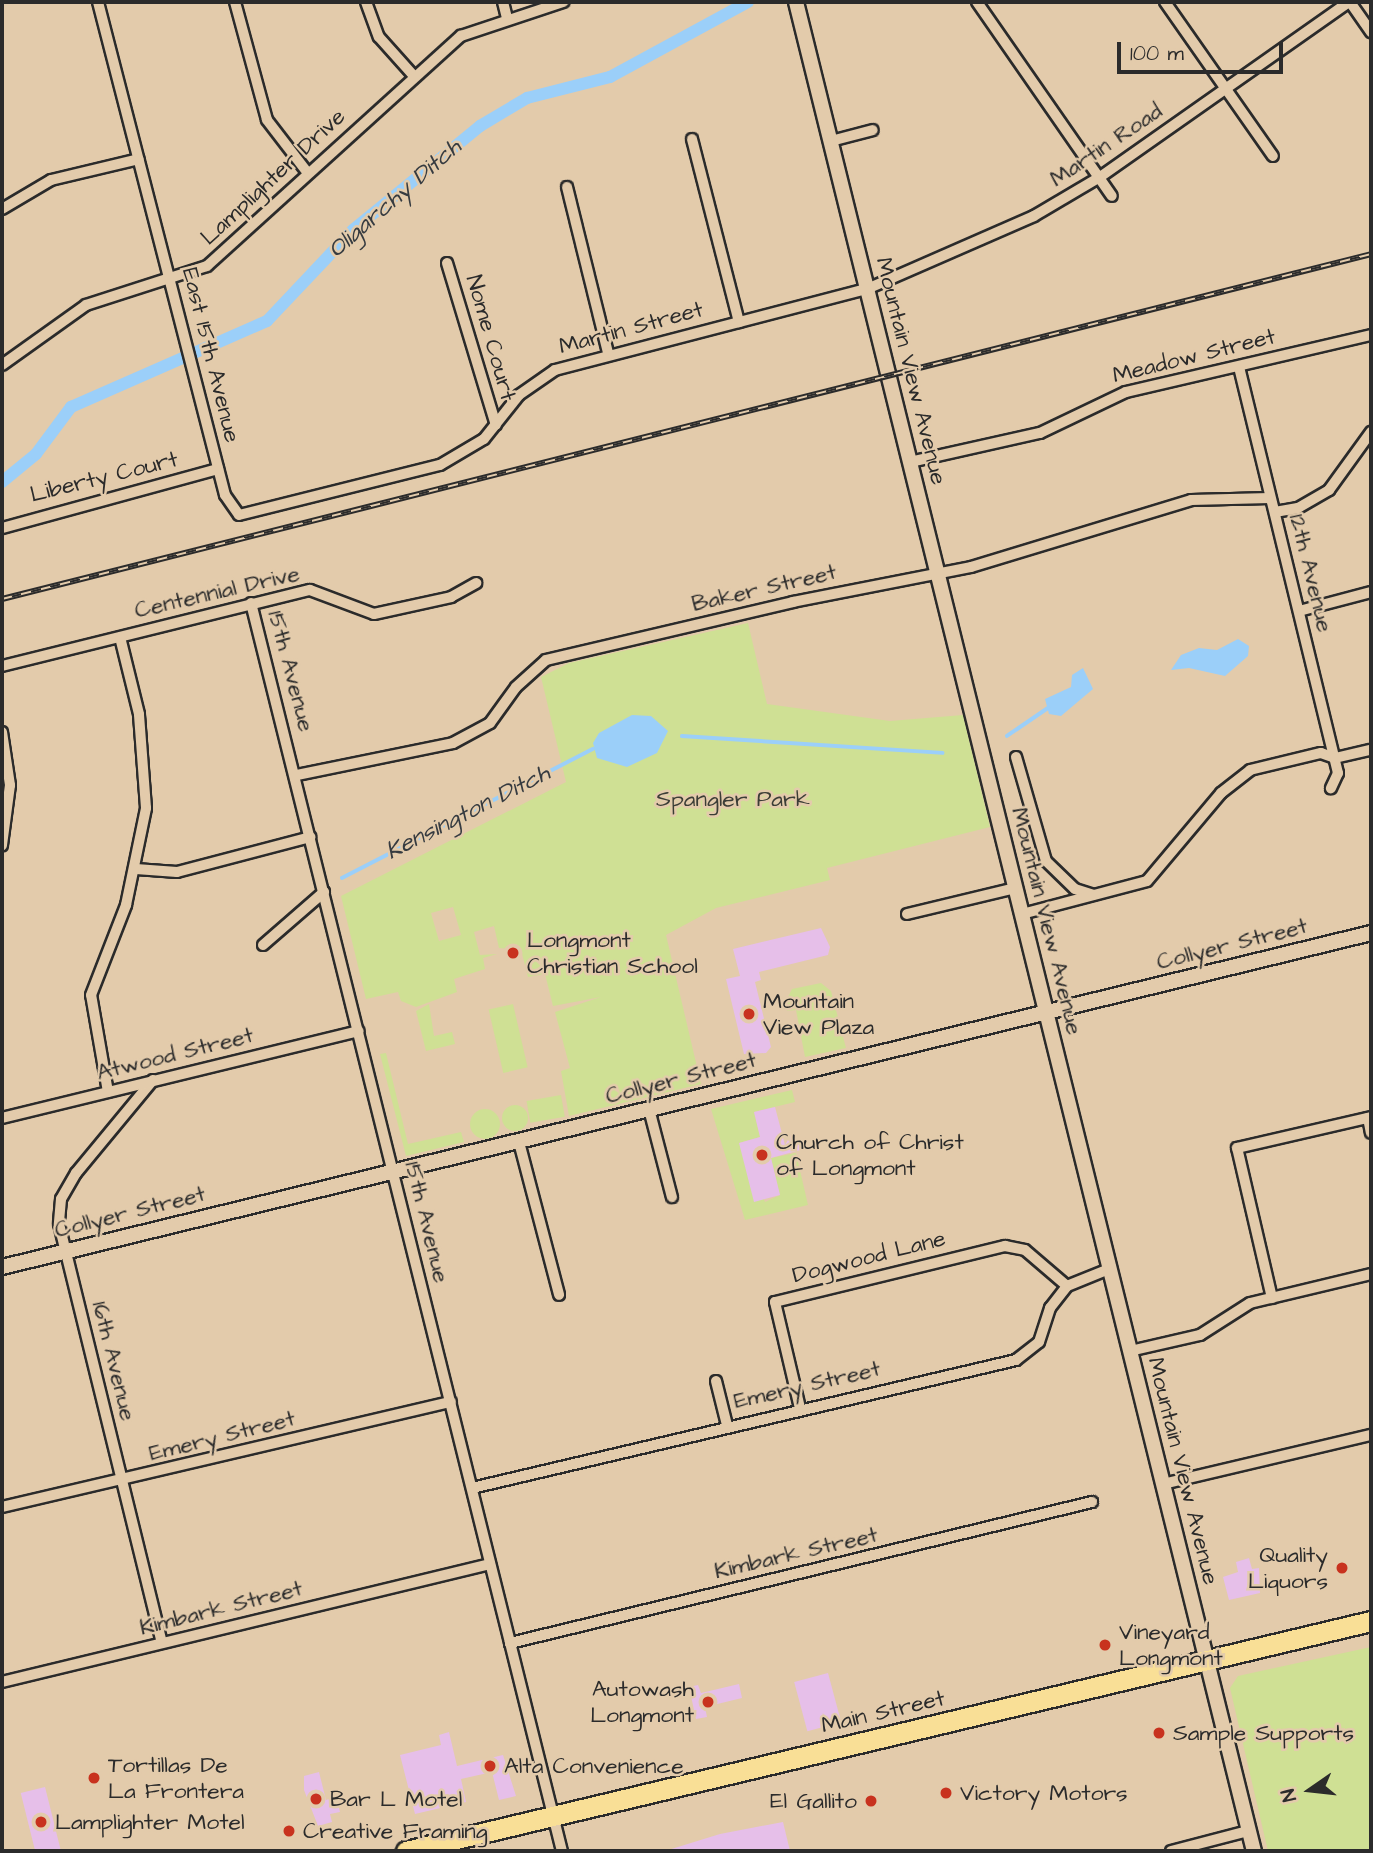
<!DOCTYPE html>
<style>
body{margin:0}
#map{position:relative;width:1373px;height:1853px;overflow:hidden;background:#e3cbab;font-family:"Architects Daughter",sans-serif}
div>[style]{position:absolute}
[style*='--x']{left:calc(var(--x)*1px);top:calc(var(--y)*1px);width:calc(var(--w)*1px);rotate:calc(var(--a)*1deg)}
.green>*{inset:0;background:#cfe094;transform-origin:0 0}
.round{border-radius:50%}
.water>*{inset:0;background:#9bcff9}
.stream>*{height:3.5px;margin:-1.75px;padding:0 1.75px;transform-origin:1.75px;border-radius:1.75px;background:#9bcff9}
.canal>*{height:12px;margin:-6px;padding:0 6px;transform-origin:6px;border-radius:6px;background:#9bcff9}
.building>*{inset:0;background:#e6bfe9;transform-origin:0 0}
.roads{filter:drop-shadow(2px 0 #2b2b2b) drop-shadow(-2px 0 #2b2b2b) drop-shadow(0 2px #2b2b2b) drop-shadow(0 -2px #2b2b2b)}
.street>*{height:10px;margin:-5px;padding:0 5px;transform-origin:5px;border-radius:5px;background:#e3cbab}
.secondary>*{height:14px;margin:-7px;padding:0 7px;transform-origin:7px;border-radius:7px;background:#e3cbab}
.highway>*{height:19px;margin:-9.5px;padding:0 9.5px;transform-origin:9.5px;border-radius:9.5px;background:#f9df96}
.rail>*{height:6px;margin-top:-3px;transform-origin:0;background:repeating-linear-gradient(90deg,#e3cbab 0 10px,#2b2b2b 0 20px);box-sizing:border-box;border-block:2px solid #2b2b2b}
.dots>*{width:19px;height:19px;translate:-50% -50%;box-sizing:border-box;border:4px solid #e3cbab;border-radius:50%}
span{translate:-50% -50%;white-space:nowrap;text-align:center;line-height:1.15;-webkit-text-stroke:5px #e3cbab;paint-order:stroke}
.street-label{font-size:23px;color:#2b2b2b}
.park-label{font-size:23px;color:#3b3d36}
.poi-label{font-size:23px;color:#2b2b2b}
.left{translate:0 -50%;text-align:left}
.right{translate:-100% -50%;text-align:right}
.water-label{font-size:24px;color:#363b40;font-style:italic}
.frame{position:absolute;inset:0;border:4px solid #2b2b2b;pointer-events:none}
.north{position:absolute;left:1275px;top:1755px;width:70px;height:70px;-webkit-text-stroke:5px #e3cbab;paint-order:stroke;rotate:256deg;font-size:19px;font-weight:700;line-height:28px;text-align:center;color:#2b2b2b}
.north::after{content:'';display:block;margin:auto;width:24px;height:32px;background:#2b2b2b;clip-path:polygon(50% 0,100% 100%,50% 72%,0 100%)}
.scale{position:absolute;left:1117px;top:42px;width:166px;height:32px;box-sizing:border-box;border:4px solid #2b2b2b;border-top:0;padding-left:9px;font-size:21px;line-height:24px;white-space:nowrap;color:#2b2b2b;-webkit-text-stroke:5px #e3cbab;paint-order:stroke}
</style>
<div id="map">
<div class="green">
<div style="clip-path:polygon(evenodd,748px 623px,767px 704px,890px 721px,963px 715px,990px 827px,827px 868px,830px 880px,716px 908px,666px 935px,701px 1084px,569px 1116px,561px 1071px,570px 1068px,555px 1012px,601px 997px,553px 1006px,545px 974px,528px 977px,521px 950px,499px 948px,494px 926px,474px 932px,480px 955px,497px 954px,483px 958px,485px 969px,454px 979px,457px 992px,416px 1007px,401px 1001px,398px 992px,366px 999px,341px 896px,566px 782px,541px 677px,569px 663px,748px 623px,453px 907px,461px 935px,439px 941px,431px 913px,453px 907px)"></div>
<div style="clip-path:polygon(821px 983px,831px 991px,846px 1048px,805px 1057px,796px 1010px,787px 1011px,785px 1003px,792px 989px)"></div>
<div style="clip-path:polygon(429px 1004px,434px 1036px,452px 1032px,455px 1044px,426px 1051px,416px 1011px)"></div>
<div style="left:513px;top:1004px;width:65px;height:25px;rotate:77deg"></div>
<div style="clip-path:polygon(386px 1053px,408px 1144px,461px 1132px,464px 1142px,406px 1156px,380px 1054px)"></div>
<div style="clip-path:polygon(792px 1090px,795px 1102px,754px 1112px,760px 1137px,739px 1143px,765px 1202px,780px 1195px,771px 1158px,796px 1153px,808px 1205px,745px 1220px,711px 1109px)"></div>
<div style="left:561px;top:1095px;width:22px;height:35px;rotate:80deg"></div>
<div class="round" style="left:502px;top:1105px;width:26px;height:26px"></div>
<div class="round" style="left:470px;top:1109px;width:30px;height:30px"></div>
<div style="clip-path:polygon(1371px 1647px,1371px 1851px,1268px 1851px,1230px 1688px,1238px 1676px)"></div>
</div>
<div class="water">
<div style="clip-path:polygon(1238px 639px,1249px 646px,1248px 656px,1225px 676px,1189px 668px,1171px 670px,1181px 655px,1199px 648px,1217px 650px)"></div>
<div style="clip-path:polygon(1083px 668px,1093px 689px,1061px 716px,1049px 714px,1045px 699px,1071px 687px,1072px 675px)"></div>
<div style="clip-path:polygon(632px 715px,651px 716px,668px 731px,657px 753px,627px 767px,597px 758px,593px 743px,599px 733px)"></div>
</div>
<div class="stream">
<div style="--x:682;--y:736;--w:261;--a:3.7"></div>
<div style="--x:1007;--y:736;--w:50;--a:-34.3"></div>
<div style="--x:342;--y:878;--w:282;--a:-27.2"></div>
</div>
<div class="canal">
<div style="--x:2;--y:482;--w:44;--a:-39.5"></div>
<div style="--x:36;--y:454;--w:59;--a:-53.3"></div>
<div style="--x:71;--y:407;--w:214;--a:-23.7"></div>
<div style="--x:267;--y:321;--w:125;--a:-46.6"></div>
<div style="--x:353;--y:230;--w:164;--a:-39.3"></div>
<div style="--x:480;--y:126;--w:55;--a:-30.8"></div>
<div style="--x:527;--y:98;--w:86;--a:-14.2"></div>
<div style="--x:610;--y:77;--w:157;--a:-28.5"></div>
</div>
<div class="building">
<div style="clip-path:polygon(821px 928px,830px 947px,828px 955px,759px 972px,761px 980px,755px 982px,771px 1047px,766px 1053px,744px 1054px,726px 979px,740px 976px,733px 949px)"></div>
<div style="clip-path:polygon(775px 1107px,785px 1145px,791px 1135px,804px 1149px,771px 1158px,780px 1195px,754px 1202px,739px 1143px,760px 1137px,754px 1112px)"></div>
<div style="clip-path:polygon(1249px 1558px,1252px 1569px,1259px 1568px,1260px 1593px,1229px 1600px,1223px 1577px,1238px 1572px,1236px 1562px)"></div>
<div style="left:828px;top:1673px;width:51px;height:35px;rotate:75deg"></div>
<div style="clip-path:polygon(739px 1684px,742px 1698px,705px 1707px,707px 1717px,696px 1719px,689px 1687px,698px 1685px,701px 1693px)"></div>
<div style="clip-path:polygon(449px 1732px,457px 1766px,503px 1755px,516px 1796px,499px 1800px,492px 1772px,461px 1779px,466px 1802px,415px 1814px,400px 1755px,441px 1745px,439px 1735px)"></div>
<div style="clip-path:polygon(319px 1772px,326px 1800px,336px 1797px,340px 1812px,330px 1814px,332px 1822px,318px 1826px,304px 1790px,304px 1776px)"></div>
<div style="left:45px;top:1787px;width:66px;height:25px;rotate:76deg"></div>
<div style="clip-path:polygon(783px 1822px,790px 1851px,665px 1851px,720px 1834px)"></div>
</div>
<div class="roads">
<div class="street">
<div style="--x:98;--y:2;--w:509;--a:75.55"></div>
<div style="--x:225;--y:495;--w:24;--a:55"></div>
<div style="--x:239;--y:515;--w:207;--a:-14"></div>
<div style="--x:440;--y:465;--w:51;--a:-30.6"></div>
<div style="--x:484;--y:439;--w:56;--a:-51.5"></div>
<div style="--x:519;--y:395;--w:44;--a:-34.8"></div>
<div style="--x:555;--y:370;--w:322;--a:-14.6"></div>
<div style="--x:867;--y:289;--w:182;--a:-23.6"></div>
<div style="--x:1034;--y:216;--w:77;--a:-30.6"></div>
<div style="--x:1100;--y:177;--w:304;--a:-35.1"></div>
<div style="--x:235;--y:2;--w:122;--a:74.8"></div>
<div style="--x:267;--y:120;--w:66;--a:52.4"></div>
<div style="--x:366;--y:2;--w:37;--a:70"></div>
<div style="--x:379;--y:37;--w:51;--a:48.2"></div>
<div style="--x:503;--y:2;--w:16;--a:76"></div>
<div style="--x:977;--y:2;--w:236;--a:55.2"></div>
<div style="--x:1165;--y:2;--w:188;--a:55"></div>
<div style="--x:1350;--y:2;--w:37;--a:55"></div>
<div style="--x:692;--y:139;--w:189;--a:75.6"></div>
<div style="--x:831;--y:141;--w:43;--a:-14.7"></div>
<div style="--x:567;--y:187;--w:171;--a:76.1"></div>
<div style="--x:2;--y:209;--w:57;--a:-30.6"></div>
<div style="--x:51;--y:180;--w:90;--a:-13.4"></div>
<div style="--x:447;--y:263;--w:169;--a:73.2"></div>
<div style="--x:2;--y:365;--w:103;--a:-35.5"></div>
<div style="--x:86;--y:305;--w:127;--a:-17.9"></div>
<div style="--x:207;--y:266;--w:343;--a:-42.2"></div>
<div style="--x:461;--y:36;--w:108;--a:-18.4"></div>
<div style="--x:1239;--y:367;--w:418;--a:76.3"></div>
<div style="--x:1338;--y:773;--w:17;--a:115"></div>
<div style="--x:910;--y:462;--w:133;--a:-12.6"></div>
<div style="--x:1040;--y:433;--w:95;--a:-25.5"></div>
<div style="--x:1126;--y:392;--w:252;--a:-13.1"></div>
<div style="--x:1275;--y:512;--w:23;--a:-10"></div>
<div style="--x:1298;--y:508;--w:36;--a:-30"></div>
<div style="--x:1329;--y:490;--w:72;--a:-54.1"></div>
<div style="--x:2;--y:528;--w:224;--a:-15.3"></div>
<div style="--x:251;--y:603;--w:1286;--a:76.01"></div>
<div style="--x:1299;--y:611;--w:74;--a:-14.8"></div>
<div style="--x:2;--y:666;--w:317;--a:-13.9"></div>
<div style="--x:310;--y:590;--w:68;--a:20.6"></div>
<div style="--x:374;--y:614;--w:79;--a:-12.4"></div>
<div style="--x:451;--y:597;--w:29;--a:-29"></div>
<div style="--x:2;--y:732;--w:54;--a:81.4"></div>
<div style="--x:10;--y:785;--w:61;--a:97.6"></div>
<div style="--x:1016;--y:757;--w:108;--a:73.9"></div>
<div style="--x:1046;--y:861;--w:40;--a:44"></div>
<div style="--x:1075;--y:889;--w:19;--a:18"></div>
<div style="--x:297;--y:775;--w:159;--a:-11.6"></div>
<div style="--x:453;--y:743;--w:42;--a:-28.4"></div>
<div style="--x:490;--y:723;--w:44;--a:-54.2"></div>
<div style="--x:516;--y:687;--w:40;--a:-42"></div>
<div style="--x:546;--y:660;--w:254;--a:-13.2"></div>
<div style="--x:793;--y:602;--w:181;--a:-11.1"></div>
<div style="--x:971;--y:567;--w:230;--a:-16.9"></div>
<div style="--x:1191;--y:500;--w:79;--a:-1.5"></div>
<div style="--x:136;--y:869;--w:41;--a:4.2"></div>
<div style="--x:177;--y:872;--w:138;--a:-14.7"></div>
<div style="--x:907;--y:914;--w:111;--a:-13.5"></div>
<div style="--x:1022;--y:914;--w:129;--a:-14.8"></div>
<div style="--x:1147;--y:881;--w:115;--a:-49.9"></div>
<div style="--x:1221;--y:793;--w:37;--a:-38"></div>
<div style="--x:1250;--y:770;--w:73;--a:-13.5"></div>
<div style="--x:1321;--y:753;--w:15;--a:20"></div>
<div style="--x:1335;--y:758;--w:37;--a:-13"></div>
<div style="--x:263;--y:945;--w:81;--a:-41"></div>
<div style="--x:153;--y:1080;--w:121;--a:129.6"></div>
<div style="--x:76;--y:1173;--w:30;--a:120"></div>
<div style="--x:61;--y:1199;--w:25;--a:95"></div>
<div style="--x:59;--y:1224;--w:431;--a:76.2"></div>
<div style="--x:108;--y:1092;--w:98;--a:-99.9"></div>
<div style="--x:91;--y:995;--w:97;--a:-68.7"></div>
<div style="--x:126;--y:905;--w:99;--a:-78.3"></div>
<div style="--x:146;--y:808;--w:94;--a:-94.3"></div>
<div style="--x:139;--y:714;--w:79;--a:-103.9"></div>
<div style="--x:649;--y:1109;--w:91;--a:75.4"></div>
<div style="--x:2;--y:1118;--w:367;--a:-13.7"></div>
<div style="--x:1368;--y:1118;--w:15;--a:79"></div>
<div style="--x:519;--y:1142;--w:158;--a:75.3"></div>
<div style="--x:1272;--y:1298;--w:154;--a:-103.1"></div>
<div style="--x:1237;--y:1148;--w:138;--a:-13"></div>
<div style="--x:1130;--y:1351;--w:72;--a:-12.9"></div>
<div style="--x:1200;--y:1335;--w:59;--a:-32.6"></div>
<div style="--x:1250;--y:1303;--w:124;--a:-13.5"></div>
<div style="--x:716;--y:1381;--w:45;--a:76"></div>
<div style="--x:800;--y:1408;--w:109;--a:-103.3"></div>
<div style="--x:775;--y:1302;--w:237;--a:-13.7"></div>
<div style="--x:1005;--y:1246;--w:20;--a:11"></div>
<div style="--x:1025;--y:1250;--w:55;--a:40.6"></div>
<div style="--x:1163;--y:1484;--w:214;--a:-13.3"></div>
<div style="--x:472;--y:1488;--w:559;--a:-13.24"></div>
<div style="--x:1016;--y:1360;--w:29;--a:-38"></div>
<div style="--x:1039;--y:1342;--w:36;--a:-72"></div>
<div style="--x:1050;--y:1308;--w:28;--a:-52"></div>
<div style="--x:1067;--y:1286;--w:45;--a:-22"></div>
<div style="--x:2;--y:1507;--w:461;--a:-13.2"></div>
<div style="--x:510;--y:1643;--w:599;--a:-13.62"></div>
<div style="--x:2;--y:1682;--w:502;--a:-13.59"></div>
<div style="--x:1171;--y:1851;--w:80;--a:-14.6"></div>
</div>
<div class="secondary">
<div style="--x:796;--y:2;--w:1905;--a:76.09"></div>
<div style="--x:2;--y:1267;--w:1409;--a:-13.71"></div>
</div>
<div class="highway">
<div style="--x:406;--y:1851;--w:992;--a:-13.41"></div>
</div>
</div>
<div class="rail">
<div style="--x:2;--y:599;--w:1412;--a:-14.14"></div>
</div>
<div class="dots">
<div style="left:513px;top:953px;background:#c8321e"></div>
<div style="left:749px;top:1014px;background:#c8321e"></div>
<div style="left:762px;top:1155px;background:#c8321e"></div>
<div style="left:1342px;top:1568px;background:#c8321e"></div>
<div style="left:1105px;top:1645px;background:#c8321e"></div>
<div style="left:708px;top:1702px;background:#c8321e"></div>
<div style="left:1159px;top:1733px;background:#c8321e"></div>
<div style="left:490px;top:1766px;background:#c8321e"></div>
<div style="left:94px;top:1778px;background:#c8321e"></div>
<div style="left:946px;top:1793px;background:#c8321e"></div>
<div style="left:316px;top:1799px;background:#c8321e"></div>
<div style="left:871px;top:1801px;background:#c8321e"></div>
<div style="left:41px;top:1822px;background:#c8321e"></div>
<div style="left:289px;top:1831px;background:#c8321e"></div>
</div>
<div class="street-label">
<span style="left:1106px;top:145px;rotate:-34deg">Martin Road</span>
<span style="left:273px;top:177px;rotate:-43deg">Lamplighter Drive</span>
<span style="left:631px;top:328px;rotate:-15deg">Martin Street</span>
<span style="left:491px;top:338px;rotate:74deg">Nome Court</span>
<span style="left:211px;top:355px;rotate:76deg">East 15th Avenue</span>
<span style="left:1194px;top:356px;rotate:-14deg">Meadow Street</span>
<span style="left:911px;top:371px;rotate:76deg">Mountain View Avenue</span>
<span style="left:104px;top:477px;rotate:-14deg">Liberty Court</span>
<span style="left:1311px;top:573px;rotate:76deg">12th Avenue</span>
<span style="left:764px;top:588px;rotate:-13deg">Baker Street</span>
<span style="left:217px;top:592px;rotate:-13deg">Centennial Drive</span>
<span style="left:291px;top:671px;rotate:75deg">15th Avenue</span>
<span style="left:1047px;top:921px;rotate:76deg">Mountain View Avenue</span>
<span style="left:1232px;top:944px;rotate:-14deg">Collyer Street</span>
<span style="left:175px;top:1054px;rotate:-14deg">Atwood Street</span>
<span style="left:681px;top:1078px;rotate:-14deg">Collyer Street</span>
<span style="left:130px;top:1212px;rotate:-14deg">Collyer Street</span>
<span style="left:427px;top:1222px;rotate:76deg">15th Avenue</span>
<span style="left:869px;top:1257px;rotate:-14deg">Dogwood Lane</span>
<span style="left:114px;top:1361px;rotate:76deg">16th Avenue</span>
<span style="left:807px;top:1385px;rotate:-13deg">Emery Street</span>
<span style="left:222px;top:1436px;rotate:-14deg">Emery Street</span>
<span style="left:1183px;top:1471px;rotate:76deg">Mountain View Avenue</span>
<span style="left:796px;top:1553px;rotate:-13deg">Kimbark Street</span>
<span style="left:221px;top:1608px;rotate:-14deg">Kimbark Street</span>
<span style="left:883px;top:1712px;rotate:-13deg">Main Street</span>
</div>
<div class="park-label">
<span style="left:733px;top:799px">Spangler Park</span>
</div>
<div class="poi-label">
<span class="left" style="left:527px;top:953px">Longmont<br>Christian School</span>
<span class="left" style="left:763px;top:1014px">Mountain<br>View Plaza</span>
<span class="left" style="left:776px;top:1155px">Church of Christ<br>of Longmont</span>
<span class="right" style="left:1328px;top:1568px">Quality<br>Liquors</span>
<span class="left" style="left:1119px;top:1645px">Vineyard<br>Longmont</span>
<span class="right" style="left:694px;top:1702px">Autowash<br>Longmont</span>
<span class="left" style="left:1173px;top:1733px">Sample Supports</span>
<span class="left" style="left:108px;top:1778px">Tortillas De<br>La Frontera</span>
<span class="left" style="left:504px;top:1766px">Alta Convenience</span>
<span class="left" style="left:960px;top:1793px">Victory Motors</span>
<span class="left" style="left:330px;top:1799px">Bar L Motel</span>
<span class="right" style="left:857px;top:1801px">El Gallito</span>
<span class="left" style="left:55px;top:1822px">Lamplighter Motel</span>
<span class="left" style="left:303px;top:1831px">Creative Framing</span>
</div>
<div class="water-label">
<span style="left:395px;top:199px;rotate:-41deg">Oligarchy Ditch</span>
<span style="left:468px;top:813px;rotate:-27deg">Kensington Ditch</span>
</div>
<div class="frame"></div>
<div class="north">N</div>
<div class="scale">100 m</div>
</div>
